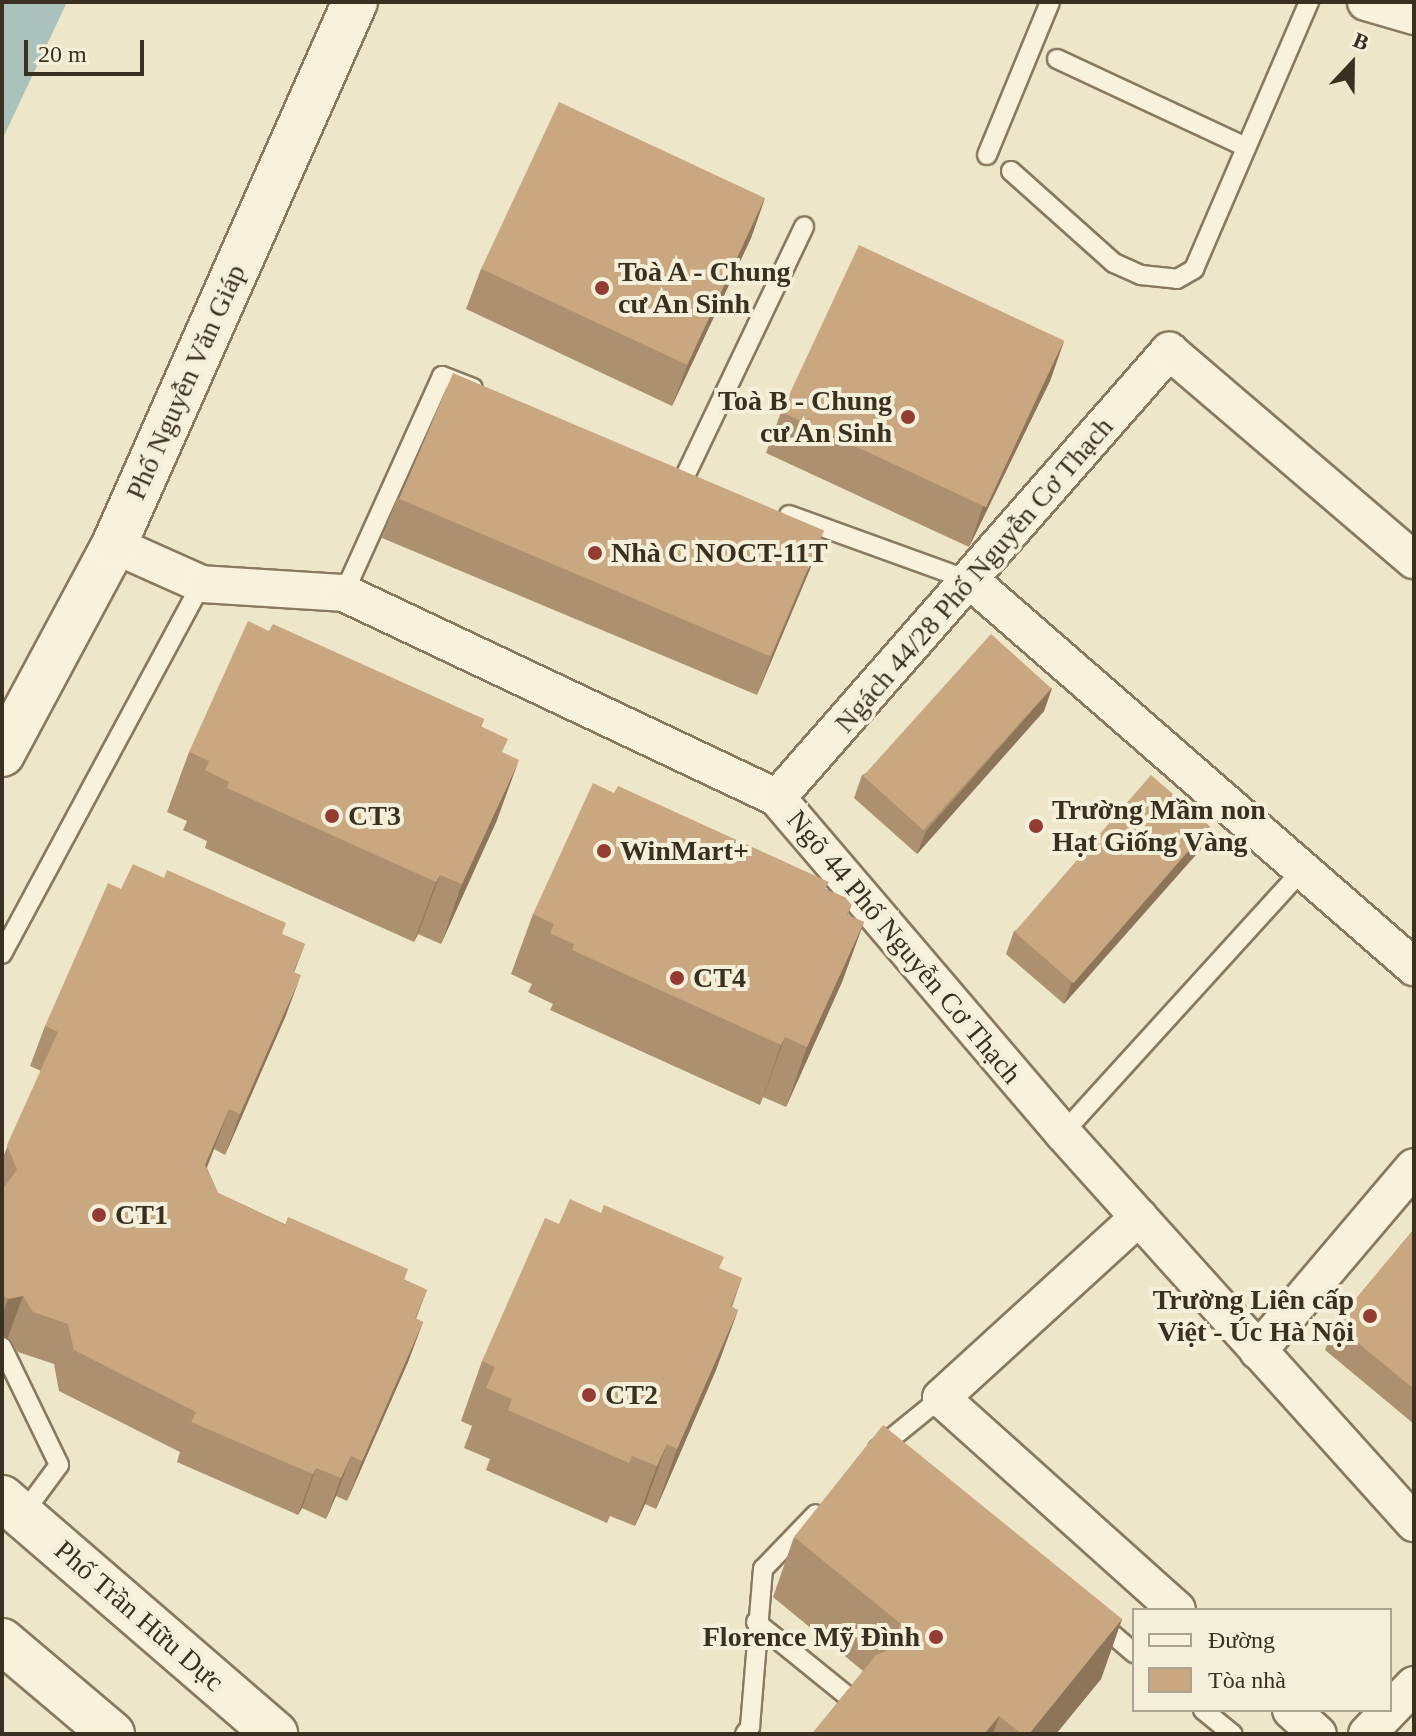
<!DOCTYPE html>
<meta charset="utf-8">
<style>
body{margin:0}
#map{position:relative;width:1416px;height:1736px;overflow:hidden;background:#ede6c9;font-family:Georgia,serif}
div>[style]{position:absolute}
[style*='--x']{left:calc(var(--x)*1px);top:calc(var(--y)*1px);width:calc(var(--w)*1px);rotate:calc(var(--a)*1deg)}
.water>*{inset:0;background:#aac1bd}
.roads{filter:drop-shadow(2px 0 #89795f) drop-shadow(-2px 0 #89795f) drop-shadow(0 2px #89795f) drop-shadow(0 -2px #89795f)}
.lane>*{height:18px;margin:-9px;padding:0 9px;transform-origin:9px;border-radius:9px;background:#f8f2dd}
.street>*{height:36px;margin:-18px;padding:0 18px;transform-origin:18px;border-radius:18px;background:#f8f2dd}
.secondary>*{height:44px;margin:-22px;padding:0 22px;transform-origin:22px;border-radius:22px;background:#f8f2dd}
.wall>*{inset:0;background:#ad906f}
.shaded-wall>*{inset:0;background:#8d755a}
.building>*{inset:0;background:#c9a781;transform-origin:0 0}
.dots>*{width:22px;height:22px;translate:-50% -50%;box-sizing:border-box;border:4px solid #f4efd9;border-radius:50%}
span{translate:-50% -50%;white-space:nowrap;text-align:center;line-height:1.15;-webkit-text-stroke:8px #f4efd9;paint-order:stroke}
.poi-label{font-size:28px;color:#3a3021;font-weight:700}
.left{translate:0 -50%;text-align:left}
.right{translate:-100% -50%;text-align:right}
.street-label{font-size:28px;color:#3a3021}
.frame{position:absolute;inset:0;border:4px solid #3a3021;pointer-events:none}
.legend{position:absolute;left:1132px;top:1608px;width:260px;height:104px;box-sizing:border-box;background:#f4efd9;border:2px solid #aaa38f;margin:0;padding:10px 14px;list-style:none;font-size:24px;color:#3a3021}
.legend li{display:flex;align-items:center;gap:16px;height:40px}
.legend b{width:40px;border:2px solid #aaa38f}
.north{position:absolute;left:1312px;top:24px;width:80px;height:80px;-webkit-text-stroke:6px #f4efd9;paint-order:stroke;rotate:22deg;font-size:22px;font-weight:700;line-height:32px;text-align:center;color:#3a3021}
.north::after{content:'';display:block;margin:auto;width:28px;height:36px;background:#3a3021;clip-path:polygon(50% 0,100% 100%,50% 72%,0 100%)}
.scale{position:absolute;left:24px;top:40px;width:120px;height:36px;box-sizing:border-box;border:4px solid #3a3021;border-top:0;padding-left:10px;font-size:24px;line-height:28px;white-space:nowrap;color:#3a3021;-webkit-text-stroke:6px #f4efd9;paint-order:stroke}
</style>
<div id="map">
<div class="water">
<div style="clip-path:polygon(2px 2px,67px 2px,2px 140px)"></div>
</div>
<div class="roads">
<div class="lane">
<div style="--x:1057;--y:59;--w:208;--a:25"></div>
<div style="--x:987;--y:155;--w:165;--a:-67.6"></div>
<div style="--x:1011;--y:171;--w:138;--a:41.8"></div>
<div style="--x:1114;--y:263;--w:30;--a:24"></div>
<div style="--x:1141;--y:275;--w:36;--a:6"></div>
<div style="--x:1177;--y:279;--w:20;--a:-30"></div>
<div style="--x:1194;--y:269;--w:291;--a:-66.7"></div>
<div style="--x:687;--y:472;--w:272;--a:-64.5"></div>
<div style="--x:789;--y:515;--w:194;--a:19.9"></div>
<div style="--x:344;--y:593;--w:238;--a:-65.7"></div>
<div style="--x:442;--y:376;--w:33;--a:21"></div>
<div style="--x:2;--y:954;--w:420;--a:-61.7"></div>
<div style="--x:1063;--y:1133;--w:354;--a:-47.7"></div>
<div style="--x:2;--y:1347;--w:131;--a:64.2"></div>
<div style="--x:59;--y:1465;--w:62;--a:126.5"></div>
<div style="--x:878;--y:1449;--w:81;--a:-39"></div>
<div style="--x:756;--y:1622;--w:129;--a:39"></div>
<div style="--x:1098;--y:1622;--w:48;--a:40.7"></div>
<div style="--x:1203;--y:1710;--w:38;--a:39"></div>
<div style="--x:745;--y:1734;--w:9;--a:-54"></div>
<div style="--x:750;--y:1727;--w:159;--a:-85.3"></div>
<div style="--x:763;--y:1569;--w:76;--a:-46.1"></div>
</div>
<div class="street">
<div style="--x:1366;--y:2;--w:50;--a:16.3"></div>
<div style="--x:114;--y:545;--w:95;--a:24.1"></div>
<div style="--x:201;--y:584;--w:143;--a:3.6"></div>
<div style="--x:344;--y:593;--w:479;--a:25.3"></div>
<div style="--x:777;--y:798;--w:440;--a:49.5"></div>
<div style="--x:1063;--y:1133;--w:525;--a:48.01"></div>
<div style="--x:971;--y:581;--w:588;--a:41.07"></div>
<div style="--x:777;--y:798;--w:595;--a:-48.75"></div>
<div style="--x:1169;--y:351;--w:322;--a:40.5"></div>
<div style="--x:1139;--y:1217;--w:268;--a:137.6"></div>
<div style="--x:941;--y:1398;--w:317;--a:41.9"></div>
<div style="--x:1258;--y:1351;--w:241;--a:-49.7"></div>
<div style="--x:1291;--y:1710;--w:36;--a:42"></div>
<div style="--x:1367;--y:1734;--w:68;--a:-46.2"></div>
</div>
<div class="secondary">
<div style="--x:2;--y:754;--w:237;--a:-61.8"></div>
<div style="--x:114;--y:545;--w:594;--a:-66.07"></div>
<div style="--x:2;--y:1498;--w:361;--a:40.8"></div>
<div style="--x:2;--y:1641;--w:144;--a:40.2"></div>
</div>
</div>
<div class="wall">
<div style="clip-path:polygon(765px 198px,751px 238px,672px 406px,466px 309px,481px 269px)"></div>
<div style="clip-path:polygon(1064px 341px,1050px 381px,969px 547px,766px 453px,781px 412px)"></div>
<div style="clip-path:polygon(397px 498px,810px 569px,757px 695px,382px 538px)"></div>
<div style="clip-path:polygon(269px 631px,484px 719px,481px 727px,503px 753px,497px 820px,441px 944px,418px 934px,414px 942px,205px 848px,207px 841px,183px 830px,187px 821px,167px 812px,189px 752px)"></div>
<div style="clip-path:polygon(1052px 688px,1044px 711px,917px 854px,854px 798px,862px 775px)"></div>
<div style="clip-path:polygon(1201px 849px,1064px 1004px,1006px 954px,1014px 931px)"></div>
<div style="clip-path:polygon(121px 889px,282px 934px,305px 944px,294px 973px,286px 1015px,225px 1155px,214px 1149px,207px 1168px,218px 1193px,427px 1290px,416px 1319px,423px 1322px,408px 1362px,347px 1501px,336px 1496px,326px 1519px,302px 1508px,298px 1515px,177px 1462px,180px 1452px,59px 1391px,54px 1364px,18px 1352px,8px 1337px,2px 1338px,2px 1159px,41px 1071px,30px 1066px,45px 1026px)"></div>
<div style="clip-path:polygon(826px 889px,853px 901px,848px 915px,864px 922px,842px 982px,786px 1107px,763px 1097px,760px 1105px,550px 1010px,553px 1004px,528px 992px,532px 984px,511px 974px,533px 914px)"></div>
<div style="clip-path:polygon(1414px 1222px,1414px 1424px,1325px 1350px,1335px 1324px,1414px 1229px,1412px 1227px)"></div>
<div style="clip-path:polygon(559px 1224px,742px 1278px,732px 1307px,738px 1310px,716px 1370px,656px 1509px,645px 1504px,635px 1526px,610px 1516px,607px 1523px,486px 1470px,490px 1459px,464px 1448px,472px 1426px,461px 1421px,482px 1361px)"></div>
<div style="clip-path:polygon(794px 1537px,1122px 1619px,1101px 1679px,1056px 1734px,812px 1734px,863px 1671px,773px 1597px)"></div>
</div>
<div class="shaded-wall">
<div style="clip-path:polygon(765px 198px,751px 238px,672px 406px,687px 366px)"></div>
<div style="clip-path:polygon(1064px 341px,1050px 381px,969px 547px,983px 507px)"></div>
<div style="clip-path:polygon(825px 529px,810px 569px,757px 695px,772px 655px)"></div>
<div style="clip-path:polygon(1052px 688px,1044px 711px,917px 854px,926px 831px)"></div>
<div style="clip-path:polygon(519px 760px,497px 820px,441px 944px,462px 884px)"></div>
<div style="clip-path:polygon(1210px 826px,1201px 849px,1064px 1004px,1072px 981px)"></div>
<div style="clip-path:polygon(440px 875px,418px 934px,414px 942px,436px 882px)"></div>
<div style="clip-path:polygon(864px 922px,842px 982px,786px 1107px,807px 1047px)"></div>
<div style="clip-path:polygon(301px 975px,286px 1015px,225px 1155px,240px 1114px)"></div>
<div style="clip-path:polygon(785px 1037px,763px 1097px,760px 1105px,781px 1045px)"></div>
<div style="clip-path:polygon(229px 1109px,214px 1149px,191px 1205px,205px 1165px)"></div>
<div style="clip-path:polygon(23px 1296px,8px 1337px,2px 1338px,2px 1315px,8px 1299px)"></div>
<div style="clip-path:polygon(738px 1310px,716px 1370px,656px 1509px,677px 1449px)"></div>
<div style="clip-path:polygon(423px 1322px,408px 1362px,347px 1501px,362px 1461px)"></div>
<div style="clip-path:polygon(667px 1444px,645px 1504px,635px 1526px,657px 1466px)"></div>
<div style="clip-path:polygon(351px 1456px,336px 1496px,326px 1519px,341px 1478px)"></div>
<div style="clip-path:polygon(316px 1468px,302px 1508px,298px 1515px,313px 1474px)"></div>
<div style="clip-path:polygon(1122px 1619px,1101px 1679px,1056px 1734px,1029px 1734px)"></div>
<div style="clip-path:polygon(999px 1716px,993px 1734px,984px 1734px)"></div>
</div>
<div class="building">
<div style="left:559px;top:102px;width:227px;height:184px;rotate:25deg"></div>
<div style="left:859px;top:245px;width:226px;height:184px;rotate:25deg"></div>
<div style="left:453px;top:373px;width:403px;height:137px;rotate:23deg"></div>
<div style="clip-path:polygon(248px 621px,269px 631px,273px 624px,484px 719px,480px 726px,508px 739px,502px 752px,519px 760px,462px 884px,440px 875px,436px 882px,227px 788px,229px 782px,205px 770px,209px 761px,189px 752px)"></div>
<div style="left:991px;top:634px;width:81px;height:191px;rotate:42deg"></div>
<div style="left:1151px;top:775px;width:78px;height:208px;rotate:41deg"></div>
<div style="clip-path:polygon(593px 783px,614px 793px,618px 786px,829px 882px,825px 889px,853px 901px,847px 915px,864px 922px,807px 1047px,785px 1037px,781px 1045px,572px 950px,574px 944px,550px 933px,554px 924px,533px 914px)"></div>
<div style="clip-path:polygon(133px 864px,164px 878px,167px 870px,286px 923px,282px 934px,305px 944px,293px 972px,301px 975px,240px 1114px,229px 1109px,205px 1165px,218px 1193px,285px 1225px,288px 1217px,408px 1269px,404px 1280px,427px 1290px,415px 1318px,423px 1322px,362px 1461px,351px 1456px,341px 1478px,316px 1468px,313px 1474px,191px 1422px,196px 1412px,74px 1350px,68px 1324px,33px 1312px,23px 1296px,8px 1299px,2px 1294px,2px 1190px,17px 1170px,7px 1145px,58px 1032px,45px 1026px,108px 883px,121px 889px)"></div>
<div style="clip-path:polygon(570px 1199px,601px 1213px,604px 1205px,724px 1257px,719px 1268px,742px 1278px,730px 1307px,738px 1310px,677px 1449px,667px 1444px,657px 1466px,632px 1456px,629px 1463px,508px 1410px,512px 1399px,486px 1388px,495px 1367px,482px 1361px,545px 1218px,559px 1224px)"></div>
<div style="clip-path:polygon(1414px 1229px,1414px 1389px,1335px 1324px)"></div>
<div style="clip-path:polygon(883px 1425px,1122px 1619px,1029px 1734px,1022px 1734px,999px 1716px,984px 1734px,812px 1734px,876px 1655px,886px 1651px,901px 1624px,794px 1537px)"></div>
</div>
<div class="dots">
<div style="left:602px;top:288px;background:#953c32"></div>
<div style="left:908px;top:417px;background:#953c32"></div>
<div style="left:595px;top:553px;background:#953c32"></div>
<div style="left:332px;top:816px;background:#953c32"></div>
<div style="left:1036px;top:826px;background:#953c32"></div>
<div style="left:604px;top:851px;background:#953c32"></div>
<div style="left:677px;top:978px;background:#953c32"></div>
<div style="left:99px;top:1215px;background:#953c32"></div>
<div style="left:1370px;top:1316px;background:#953c32"></div>
<div style="left:589px;top:1395px;background:#953c32"></div>
<div style="left:936px;top:1637px;background:#953c32"></div>
</div>
<div class="poi-label">
<span class="left" style="left:618px;top:288px">Toà A - Chung<br>cư An Sinh</span>
<span class="right" style="left:892px;top:417px">Toà B - Chung<br>cư An Sinh</span>
<span class="left" style="left:611px;top:553px">Nhà C NOCT-11T</span>
<span class="left" style="left:1052px;top:826px">Trường Mầm non<br>Hạt Giống Vàng</span>
<span class="left" style="left:348px;top:816px">CT3</span>
<span class="left" style="left:620px;top:851px">WinMart+</span>
<span class="left" style="left:693px;top:978px">CT4</span>
<span class="left" style="left:115px;top:1215px">CT1</span>
<span class="right" style="left:1354px;top:1316px">Trường Liên cấp<br>Việt - Úc Hà Nội</span>
<span class="left" style="left:605px;top:1395px">CT2</span>
<span class="right" style="left:920px;top:1637px">Florence Mỹ Đình</span>
</div>
<div class="street-label">
<span style="left:186px;top:382px;rotate:-66deg">Phố Nguyễn Văn Giáp</span>
<span style="left:974px;top:575px;rotate:-49deg">Ngách 44/28 Phố Nguyễn Cơ Thạch</span>
<span style="left:904px;top:947px;rotate:50deg">Ngõ 44 Phố Nguyễn Cơ Thạch</span>
<span style="left:139px;top:1616px;rotate:41deg">Phố Trần Hữu Dực</span>
</div>
<div class="frame"></div>
<ul class="legend">
<li><b style="height:10px;background:#f8f2dd"></b>Đường</li>
<li><b style="height:22px;background:#c9a781"></b>Tòa nhà</li>
</ul>
<div class="north">B</div>
<div class="scale">20 m</div>
</div>
